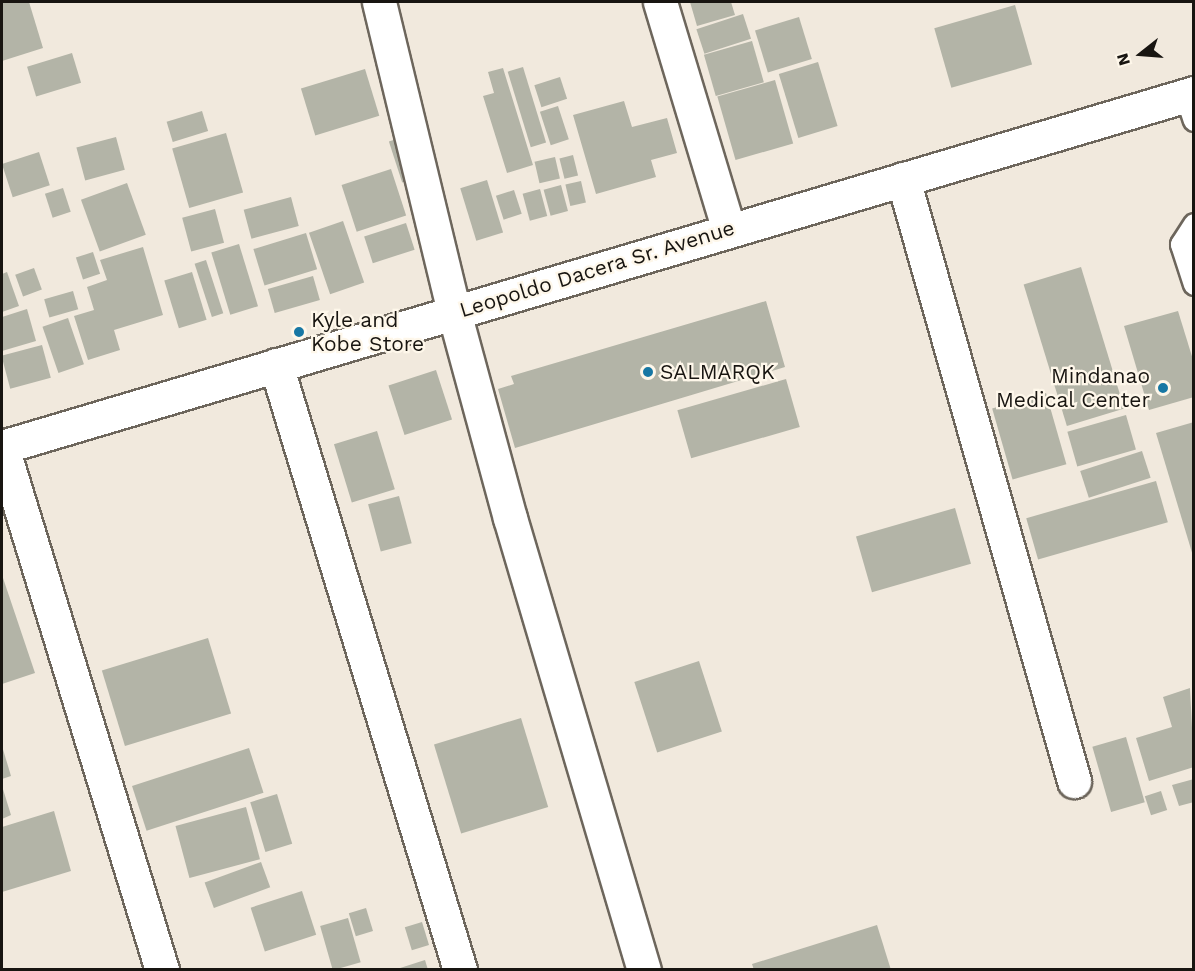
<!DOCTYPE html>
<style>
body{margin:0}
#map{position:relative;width:1195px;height:971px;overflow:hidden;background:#f1e9dd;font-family:"Work Sans",sans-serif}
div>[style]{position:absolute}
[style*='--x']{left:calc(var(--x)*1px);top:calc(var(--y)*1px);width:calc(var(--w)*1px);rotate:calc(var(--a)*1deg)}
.building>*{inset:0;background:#b3b4a7;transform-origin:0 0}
.roads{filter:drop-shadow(2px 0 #6d665c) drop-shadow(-2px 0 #6d665c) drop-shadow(0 2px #6d665c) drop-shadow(0 -2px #6d665c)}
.service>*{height:21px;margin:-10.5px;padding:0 10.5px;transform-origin:10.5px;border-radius:10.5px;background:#fff}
.minor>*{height:33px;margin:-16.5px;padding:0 16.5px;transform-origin:16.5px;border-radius:16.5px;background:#fff}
.secondary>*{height:33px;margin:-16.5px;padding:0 16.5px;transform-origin:16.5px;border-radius:16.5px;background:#fff}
.dots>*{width:16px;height:16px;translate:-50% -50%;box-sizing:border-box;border:3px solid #fef7ea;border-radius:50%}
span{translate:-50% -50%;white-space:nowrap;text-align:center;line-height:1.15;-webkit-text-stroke:4.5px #fef7ea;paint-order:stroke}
.street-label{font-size:21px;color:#181511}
.poi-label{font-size:21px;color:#181511}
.left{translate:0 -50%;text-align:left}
.right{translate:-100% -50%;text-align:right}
.frame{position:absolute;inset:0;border:3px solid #181511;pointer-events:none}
.north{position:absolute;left:1111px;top:24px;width:60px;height:60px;-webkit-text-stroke:4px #fef7ea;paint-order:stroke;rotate:253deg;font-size:16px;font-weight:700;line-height:24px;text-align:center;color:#181511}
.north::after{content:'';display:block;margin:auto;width:21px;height:27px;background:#181511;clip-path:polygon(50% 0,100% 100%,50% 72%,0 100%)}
</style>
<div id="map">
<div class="building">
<div style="clip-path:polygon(2px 2px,29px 2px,43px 48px,2px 61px)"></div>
<div style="clip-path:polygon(690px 2px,731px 2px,735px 15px,697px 26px)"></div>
<div style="left:1015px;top:5px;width:62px;height:84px;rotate:74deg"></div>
<div style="left:743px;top:14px;width:26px;height:49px;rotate:72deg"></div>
<div style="left:799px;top:17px;width:44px;height:46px;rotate:73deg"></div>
<div style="left:752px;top:41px;width:43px;height:50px;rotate:74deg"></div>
<div style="left:72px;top:53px;width:31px;height:47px;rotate:73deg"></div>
<div style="left:818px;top:62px;width:67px;height:41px;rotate:73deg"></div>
<div style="left:523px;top:67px;width:79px;height:16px;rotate:73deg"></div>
<div style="clip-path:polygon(503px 68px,533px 165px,507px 173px,483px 96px,494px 93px,488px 72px)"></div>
<div style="left:365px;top:69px;width:49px;height:67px;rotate:73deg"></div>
<div style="left:560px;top:77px;width:23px;height:27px;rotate:72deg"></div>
<div style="left:775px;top:80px;width:66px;height:60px;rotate:74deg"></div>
<div style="clip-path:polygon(624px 101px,632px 127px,667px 118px,677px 153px,651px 160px,656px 177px,596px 194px,573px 115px)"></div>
<div style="left:558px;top:106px;width:35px;height:19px;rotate:72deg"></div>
<div style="left:202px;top:111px;width:21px;height:37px;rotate:73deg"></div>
<div style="left:226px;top:133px;width:62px;height:56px;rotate:74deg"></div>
<div style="left:406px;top:136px;width:43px;height:18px;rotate:72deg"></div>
<div style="left:116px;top:137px;width:34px;height:41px;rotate:75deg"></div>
<div style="left:39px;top:152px;width:35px;height:39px;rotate:72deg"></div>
<div style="left:573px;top:155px;width:21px;height:14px;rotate:76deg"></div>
<div style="left:555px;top:157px;width:22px;height:21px;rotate:77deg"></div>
<div style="left:391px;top:169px;width:49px;height:52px;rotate:72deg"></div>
<div style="left:487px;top:180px;width:55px;height:28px;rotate:73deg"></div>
<div style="left:581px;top:181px;width:22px;height:16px;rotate:77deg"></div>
<div style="left:127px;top:183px;width:55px;height:49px;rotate:70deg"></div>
<div style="left:561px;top:185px;width:27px;height:18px;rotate:75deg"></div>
<div style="left:63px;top:188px;width:25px;height:19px;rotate:72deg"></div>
<div style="left:540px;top:189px;width:28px;height:18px;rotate:75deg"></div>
<div style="left:514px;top:190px;width:25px;height:19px;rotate:72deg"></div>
<div style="left:291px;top:197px;width:30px;height:49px;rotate:75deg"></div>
<div style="left:215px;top:209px;width:35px;height:34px;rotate:75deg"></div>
<div style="left:343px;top:221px;width:65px;height:36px;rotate:71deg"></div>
<div style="left:406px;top:223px;width:28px;height:44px;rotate:72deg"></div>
<div style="left:306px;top:233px;width:38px;height:55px;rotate:73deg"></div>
<div style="left:239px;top:244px;width:65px;height:29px;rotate:73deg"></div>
<div style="clip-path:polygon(143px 247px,163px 315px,114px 330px,120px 350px,88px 360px,74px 316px,94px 310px,87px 287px,107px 280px,100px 260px)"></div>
<div style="left:93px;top:252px;width:23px;height:18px;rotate:72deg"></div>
<div style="left:206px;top:260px;width:56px;height:12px;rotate:72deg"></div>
<div style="left:1081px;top:267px;width:148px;height:60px;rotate:73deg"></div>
<div style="left:34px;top:268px;width:23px;height:20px;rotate:70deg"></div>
<div style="clip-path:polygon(7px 272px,19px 306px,2px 312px,2px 274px)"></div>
<div style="left:192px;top:272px;width:50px;height:29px;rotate:73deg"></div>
<div style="left:313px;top:276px;width:25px;height:47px;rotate:74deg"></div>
<div style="left:73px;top:291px;width:19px;height:30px;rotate:74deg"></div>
<div style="clip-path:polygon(766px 301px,785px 367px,515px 448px,498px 389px,514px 384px,511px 376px)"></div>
<div style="clip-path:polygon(27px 309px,36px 341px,2px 351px,2px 317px)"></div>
<div style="clip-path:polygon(1178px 311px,1194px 363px,1194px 397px,1149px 410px,1124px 326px)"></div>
<div style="left:68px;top:318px;width:49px;height:27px;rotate:71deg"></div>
<div style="left:42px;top:345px;width:34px;height:42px;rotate:75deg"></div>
<div style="left:436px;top:370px;width:52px;height:50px;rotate:72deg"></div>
<div style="left:786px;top:379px;width:50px;height:113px;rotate:74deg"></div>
<div style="left:1046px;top:393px;width:74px;height:56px;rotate:74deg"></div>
<div style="left:1126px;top:415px;width:36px;height:61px;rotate:74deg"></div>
<div style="clip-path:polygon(1194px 422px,1194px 555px,1193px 556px,1156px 433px)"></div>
<div style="left:377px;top:431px;width:61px;height:45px;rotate:73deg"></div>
<div style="left:1142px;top:451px;width:28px;height:65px;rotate:72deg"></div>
<div style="left:1156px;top:481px;width:43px;height:135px;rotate:74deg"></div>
<div style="left:399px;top:496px;width:49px;height:32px;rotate:75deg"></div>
<div style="left:955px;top:508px;width:58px;height:103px;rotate:74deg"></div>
<div style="clip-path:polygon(2px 575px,35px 673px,2px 684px)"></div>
<div style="left:208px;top:638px;width:79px;height:111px;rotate:73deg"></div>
<div style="left:699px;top:661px;width:74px;height:68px;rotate:72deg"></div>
<div style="clip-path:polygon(1190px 688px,1194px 767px,1149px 781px,1136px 738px,1172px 727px,1163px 697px)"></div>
<div style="left:521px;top:718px;width:93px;height:91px;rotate:73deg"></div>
<div style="left:1126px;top:737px;width:68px;height:35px;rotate:74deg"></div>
<div style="clip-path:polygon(2px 746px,11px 776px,2px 779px)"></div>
<div style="left:249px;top:748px;width:47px;height:123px;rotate:72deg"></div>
<div style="clip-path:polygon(1194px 779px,1194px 802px,1179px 806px,1172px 785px)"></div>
<div style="clip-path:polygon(2px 786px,11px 815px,2px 819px)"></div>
<div style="left:1161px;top:791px;width:20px;height:17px;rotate:72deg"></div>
<div style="left:277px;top:794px;width:52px;height:28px;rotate:73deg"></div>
<div style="left:246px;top:807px;width:54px;height:73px;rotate:75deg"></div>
<div style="clip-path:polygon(54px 811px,71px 871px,2px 892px,2px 827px)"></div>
<div style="left:261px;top:862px;width:27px;height:60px;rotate:70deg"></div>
<div style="left:302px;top:891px;width:46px;height:54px;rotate:72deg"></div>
<div style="left:366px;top:908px;width:24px;height:18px;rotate:73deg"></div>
<div style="left:348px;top:918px;width:46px;height:29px;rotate:74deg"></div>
<div style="left:422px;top:922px;width:24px;height:18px;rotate:73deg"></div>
<div style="clip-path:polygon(877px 925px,891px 970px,754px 970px,752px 964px)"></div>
<div style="clip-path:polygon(425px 960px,428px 970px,397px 970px,397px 969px)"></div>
</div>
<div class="roads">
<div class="service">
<div style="--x:1186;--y:96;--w:25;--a:72"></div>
<div style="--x:1194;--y:224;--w:24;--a:123"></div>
<div style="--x:1181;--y:244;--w:42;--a:72"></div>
</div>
<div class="minor">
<div style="--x:379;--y:2;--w:319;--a:76.4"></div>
<div style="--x:454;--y:312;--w:213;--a:74.8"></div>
<div style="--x:510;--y:518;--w:471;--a:73.5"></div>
<div style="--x:660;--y:2;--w:238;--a:73.2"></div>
<div style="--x:903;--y:179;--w:626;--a:74.14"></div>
<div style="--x:276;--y:365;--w:632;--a:73.08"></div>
<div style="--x:2;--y:447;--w:547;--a:72.99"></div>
</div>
<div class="secondary">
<div style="--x:2;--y:447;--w:1243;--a:-16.54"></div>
</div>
</div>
<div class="dots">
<div style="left:299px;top:332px;background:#1777a4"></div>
<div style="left:648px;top:372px;background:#1777a4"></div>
<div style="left:1163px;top:388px;background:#1777a4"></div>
</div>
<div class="street-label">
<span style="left:597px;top:269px;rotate:-17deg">Leopoldo Dacera Sr. Avenue</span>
</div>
<div class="poi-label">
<span class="left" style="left:311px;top:332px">Kyle and<br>Kobe Store</span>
<span class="left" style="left:660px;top:372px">SALMARQK</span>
<span class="right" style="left:1150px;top:388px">Mindanao<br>Medical Center</span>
</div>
<div class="frame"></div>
<div class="north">N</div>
</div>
